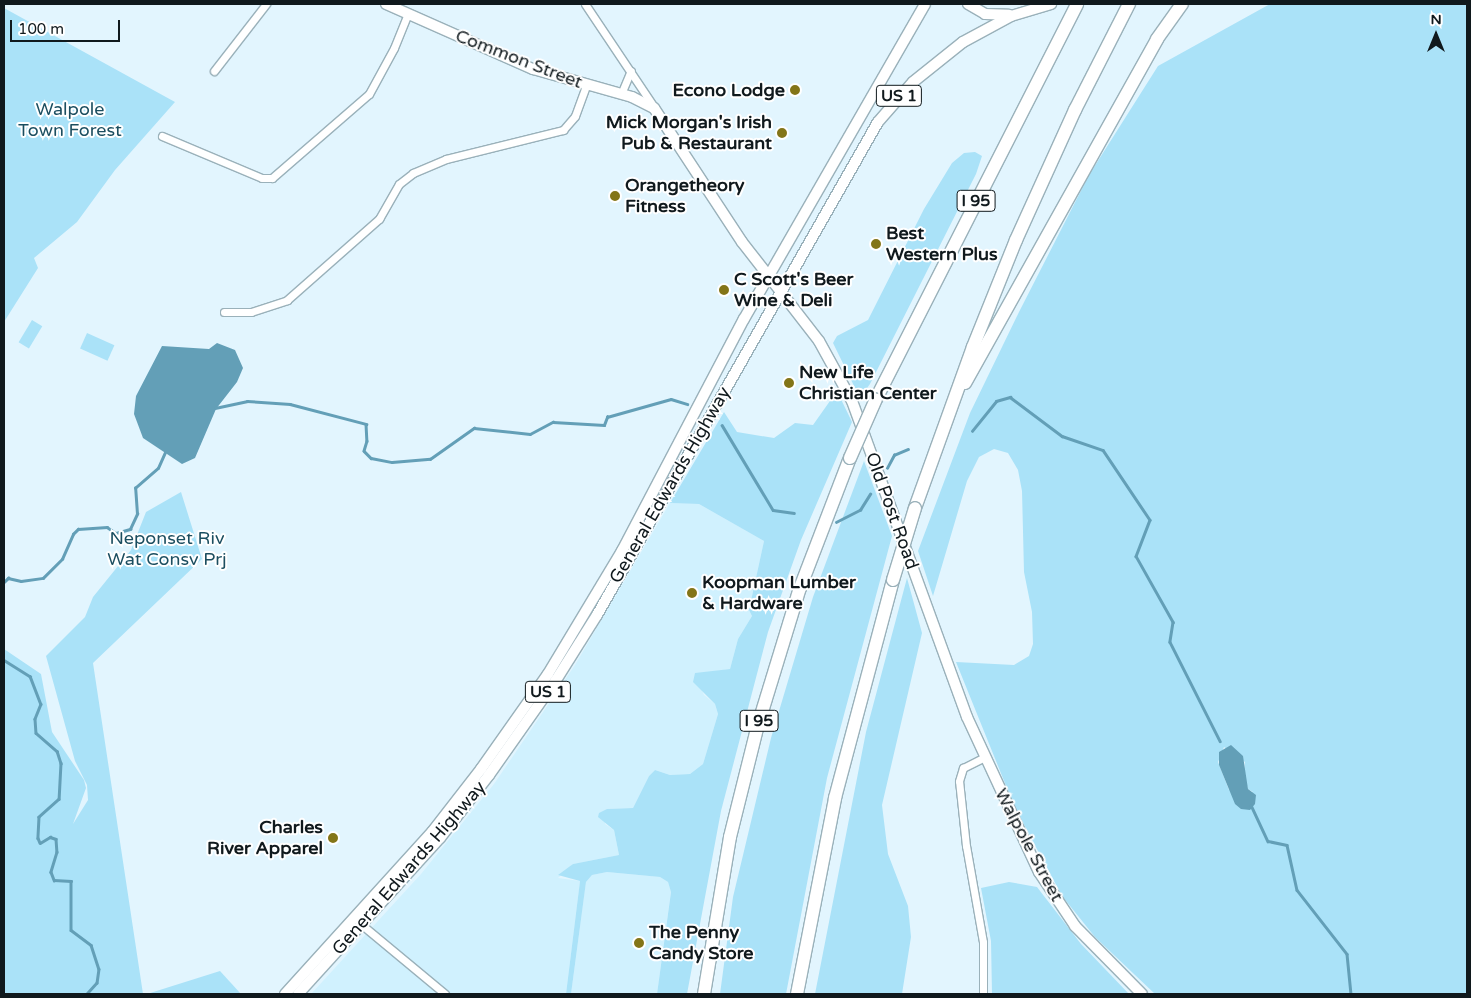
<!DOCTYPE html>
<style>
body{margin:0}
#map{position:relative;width:1471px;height:998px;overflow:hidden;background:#e2f5fe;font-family:"Varela Round",sans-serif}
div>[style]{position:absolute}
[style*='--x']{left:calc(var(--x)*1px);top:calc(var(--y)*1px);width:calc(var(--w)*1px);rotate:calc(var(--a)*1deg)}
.built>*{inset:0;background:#d0f1fe}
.green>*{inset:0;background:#aae2f8;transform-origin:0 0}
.water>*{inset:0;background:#639fb7}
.stream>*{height:2.5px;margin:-1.25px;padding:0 1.25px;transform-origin:1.25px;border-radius:1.25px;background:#639fb7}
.roads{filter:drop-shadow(1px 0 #9ab1ba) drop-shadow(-1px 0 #9ab1ba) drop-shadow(0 1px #9ab1ba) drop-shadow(0 -1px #9ab1ba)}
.minor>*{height:7px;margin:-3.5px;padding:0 3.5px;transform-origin:3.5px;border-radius:3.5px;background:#fff}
.secondary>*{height:10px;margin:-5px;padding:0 5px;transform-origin:5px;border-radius:5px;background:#fff}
.primary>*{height:10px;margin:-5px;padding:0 5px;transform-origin:5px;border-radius:5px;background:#fff}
.motorway>*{height:12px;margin:-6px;padding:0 6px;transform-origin:6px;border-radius:6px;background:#fff}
.bridges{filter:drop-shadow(1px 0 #9ab1ba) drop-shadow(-1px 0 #9ab1ba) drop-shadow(0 1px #9ab1ba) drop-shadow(0 -1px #9ab1ba)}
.motorway-bridge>*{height:12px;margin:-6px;padding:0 6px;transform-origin:6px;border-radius:6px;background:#fff}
.dots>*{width:14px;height:14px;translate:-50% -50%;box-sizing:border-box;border:2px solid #fff;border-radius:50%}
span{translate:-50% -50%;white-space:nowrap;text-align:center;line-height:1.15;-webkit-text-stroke:4px #fff;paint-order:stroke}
.shield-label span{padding:1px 4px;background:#fff;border:1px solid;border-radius:4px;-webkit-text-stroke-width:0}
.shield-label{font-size:16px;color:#10191d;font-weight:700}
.street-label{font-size:18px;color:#10191d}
.poi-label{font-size:18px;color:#10191d;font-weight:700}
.right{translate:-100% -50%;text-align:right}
.left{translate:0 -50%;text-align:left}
.park-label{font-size:18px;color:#1b4e60}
.frame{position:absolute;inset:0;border:5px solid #10191d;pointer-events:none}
.north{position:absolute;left:1411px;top:10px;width:50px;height:50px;-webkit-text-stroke:4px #fff;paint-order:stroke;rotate:0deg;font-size:14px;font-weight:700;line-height:20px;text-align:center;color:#10191d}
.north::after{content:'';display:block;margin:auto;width:18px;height:22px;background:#10191d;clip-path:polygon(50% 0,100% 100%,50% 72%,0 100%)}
.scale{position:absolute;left:10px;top:20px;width:110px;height:22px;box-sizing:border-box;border:2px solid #10191d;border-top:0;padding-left:6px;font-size:15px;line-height:18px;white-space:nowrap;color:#10191d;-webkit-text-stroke:4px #fff;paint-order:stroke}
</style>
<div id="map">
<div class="built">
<div style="clip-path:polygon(670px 503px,699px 504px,764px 541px,749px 610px,752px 616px,738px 639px,730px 669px,695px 674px,704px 695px,715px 704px,718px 714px,703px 764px,690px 774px,670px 775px,655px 770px,649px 776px,633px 808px,607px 809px,605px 824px,614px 830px,619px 855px,573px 864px,558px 878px,580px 881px,566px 994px,311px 994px,421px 874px,494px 784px,575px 665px)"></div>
<div style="clip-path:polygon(607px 872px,660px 877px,668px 882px,671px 891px,657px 994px,571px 994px,586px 882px,592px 875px)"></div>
</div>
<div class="green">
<div style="clip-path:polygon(evenodd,1270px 4px,1467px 4px,1467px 994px,1155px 994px,1095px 937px,1062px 896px,1015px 808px,956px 662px,1014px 665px,1029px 656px,1033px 644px,1032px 612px,1024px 572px,1022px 491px,1018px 470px,1008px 453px,994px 449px,979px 457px,967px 481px,933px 596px,918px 551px,970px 413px,1019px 312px,1089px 175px,1158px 66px,1270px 4px,1224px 747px,1245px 762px,1244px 775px,1248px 789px,1253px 792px,1229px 790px,1218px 762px,1224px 747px)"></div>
<div style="clip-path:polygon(4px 8px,175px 102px,115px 170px,77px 222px,34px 258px,38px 268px,4px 322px)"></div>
<div style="clip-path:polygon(975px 152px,982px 156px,976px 174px,870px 384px,864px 392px,857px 392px,833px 343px,837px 336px,868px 320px,924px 209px,952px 163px,964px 153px)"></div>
<div style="left:32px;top:320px;width:12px;height:26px;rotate:31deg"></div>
<div style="left:87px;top:333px;width:30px;height:17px;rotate:24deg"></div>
<div style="clip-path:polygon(837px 391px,852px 422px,801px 540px,768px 632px,721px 811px,687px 994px,657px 994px,671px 892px,668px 882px,660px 877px,607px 872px,592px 875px,586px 882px,571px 994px,566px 994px,580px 881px,558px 875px,573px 864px,619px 855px,614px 830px,598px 817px,599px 813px,607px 809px,633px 808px,649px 776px,655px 770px,670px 775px,690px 774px,703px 764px,718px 714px,715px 704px,693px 682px,695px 673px,730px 669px,738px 639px,752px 616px,749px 610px,764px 541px,699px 504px,670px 503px,724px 412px,737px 432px,774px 438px,795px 423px,813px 425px)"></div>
<div style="clip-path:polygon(864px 461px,892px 536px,827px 778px,786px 994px,720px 994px,733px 897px,771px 738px,813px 597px)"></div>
<div style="clip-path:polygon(181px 492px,202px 559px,93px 663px,143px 994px,4px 994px,4px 649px,41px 674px,52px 732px,84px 780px,86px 788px,73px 824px,88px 800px,87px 785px,75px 761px,46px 656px,85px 617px,93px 597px,131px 550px,146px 512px)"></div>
<div style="clip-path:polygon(907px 578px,922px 633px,882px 805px,888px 854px,908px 906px,911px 937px,902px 994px,815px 994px,866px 732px)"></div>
<div style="clip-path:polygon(1009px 882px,1037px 887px,1081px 944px,1129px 994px,992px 994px,991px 941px,981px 888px)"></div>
<div style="clip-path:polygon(220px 971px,241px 994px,147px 994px)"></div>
</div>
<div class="water">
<div style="clip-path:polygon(217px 343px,235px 350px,243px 368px,237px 382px,216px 409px,195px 458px,182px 464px,143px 438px,134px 414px,136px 396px,162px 346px,209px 349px)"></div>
<div style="clip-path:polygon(1231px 745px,1243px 756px,1248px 789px,1256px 795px,1255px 804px,1250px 810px,1241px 809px,1235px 804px,1219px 765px,1219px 752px)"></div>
</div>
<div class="stream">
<div style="--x:215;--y:408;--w:33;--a:-12"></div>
<div style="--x:247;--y:401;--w:43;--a:4"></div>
<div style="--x:290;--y:404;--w:79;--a:14.7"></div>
<div style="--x:366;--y:424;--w:17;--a:87"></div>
<div style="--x:367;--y:441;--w:10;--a:107"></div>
<div style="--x:364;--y:451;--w:10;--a:45"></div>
<div style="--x:371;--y:458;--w:21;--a:11"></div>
<div style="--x:392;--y:462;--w:38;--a:-5"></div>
<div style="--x:430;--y:459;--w:54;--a:-35.2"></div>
<div style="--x:474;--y:428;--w:56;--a:6.1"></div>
<div style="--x:530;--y:434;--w:26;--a:-28"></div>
<div style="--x:553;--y:422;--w:51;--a:3.4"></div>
<div style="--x:604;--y:425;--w:9;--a:-69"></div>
<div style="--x:607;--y:417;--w:66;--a:-15.7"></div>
<div style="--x:671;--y:399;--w:17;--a:17"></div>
<div style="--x:722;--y:425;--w:99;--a:59"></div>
<div style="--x:773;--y:510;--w:21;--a:8"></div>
<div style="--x:972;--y:431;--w:38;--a:-51"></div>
<div style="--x:996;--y:401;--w:15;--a:-16"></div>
<div style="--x:1010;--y:397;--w:65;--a:36.9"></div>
<div style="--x:1062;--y:436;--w:43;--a:18.9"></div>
<div style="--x:1103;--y:450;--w:84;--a:56.1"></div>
<div style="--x:1150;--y:520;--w:39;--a:111"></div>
<div style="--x:1136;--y:556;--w:76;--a:60.7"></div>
<div style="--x:1173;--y:622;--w:20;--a:99"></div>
<div style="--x:1170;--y:642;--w:111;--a:63.2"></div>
<div style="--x:887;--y:468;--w:15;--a:-62"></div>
<div style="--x:894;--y:455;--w:15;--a:-23"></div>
<div style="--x:836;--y:522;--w:27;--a:-27"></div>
<div style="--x:860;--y:510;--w:19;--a:-58"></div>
<div style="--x:4;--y:582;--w:6;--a:-45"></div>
<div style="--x:8;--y:578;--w:13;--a:13"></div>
<div style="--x:21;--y:581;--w:22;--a:-8"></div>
<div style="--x:43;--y:578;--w:27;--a:-45"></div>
<div style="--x:62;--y:559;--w:27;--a:-66"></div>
<div style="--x:73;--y:534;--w:7;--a:-45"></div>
<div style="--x:78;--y:529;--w:29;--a:-4"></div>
<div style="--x:107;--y:527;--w:11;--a:34"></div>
<div style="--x:116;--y:533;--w:15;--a:-16"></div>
<div style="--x:130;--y:529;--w:17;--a:-65"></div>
<div style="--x:137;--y:514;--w:26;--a:-94"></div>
<div style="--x:135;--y:488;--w:30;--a:-41"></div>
<div style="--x:158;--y:468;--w:17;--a:-66"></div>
<div style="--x:4;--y:660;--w:31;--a:32"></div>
<div style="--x:30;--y:676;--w:30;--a:69"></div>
<div style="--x:41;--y:704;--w:16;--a:112"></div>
<div style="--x:35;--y:719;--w:14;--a:86"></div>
<div style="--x:36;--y:733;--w:28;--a:41"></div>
<div style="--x:57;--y:751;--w:13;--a:72"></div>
<div style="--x:61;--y:763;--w:36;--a:93"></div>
<div style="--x:59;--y:799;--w:27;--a:138"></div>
<div style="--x:39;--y:817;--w:21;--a:93"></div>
<div style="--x:38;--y:838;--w:5;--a:68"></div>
<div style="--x:40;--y:843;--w:12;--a:-31"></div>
<div style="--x:50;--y:837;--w:6;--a:18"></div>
<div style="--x:56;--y:839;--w:13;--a:86"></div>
<div style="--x:57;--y:852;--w:21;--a:107"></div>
<div style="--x:51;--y:872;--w:9;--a:69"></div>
<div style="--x:54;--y:880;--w:17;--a:3"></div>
<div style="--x:71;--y:881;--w:49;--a:90"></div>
<div style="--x:71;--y:930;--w:25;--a:37"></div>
<div style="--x:91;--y:945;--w:25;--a:72"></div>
<div style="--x:99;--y:969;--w:14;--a:98"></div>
<div style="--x:97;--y:983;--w:15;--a:132"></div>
<div style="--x:1251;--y:805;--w:40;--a:65"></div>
<div style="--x:1268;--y:841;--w:19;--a:12"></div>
<div style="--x:1287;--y:845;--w:46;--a:77.5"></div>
<div style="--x:1297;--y:890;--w:81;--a:52"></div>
<div style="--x:1347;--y:954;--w:40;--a:84.3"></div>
</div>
<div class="roads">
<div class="minor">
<div style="--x:585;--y:4;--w:124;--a:56.2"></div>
<div style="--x:214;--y:71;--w:85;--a:-52.2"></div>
<div style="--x:621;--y:94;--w:25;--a:-67"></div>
<div style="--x:162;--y:136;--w:108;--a:22.8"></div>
<div style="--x:262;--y:178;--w:10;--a:0"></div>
<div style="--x:272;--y:178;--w:128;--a:-40.9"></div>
<div style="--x:369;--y:94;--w:52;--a:-61.5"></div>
<div style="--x:394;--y:48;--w:37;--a:-68"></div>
<div style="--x:224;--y:312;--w:27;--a:0"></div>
<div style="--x:251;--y:312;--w:38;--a:-18"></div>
<div style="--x:287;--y:300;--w:123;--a:-41.4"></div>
<div style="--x:379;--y:219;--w:40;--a:-60.3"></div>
<div style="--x:399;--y:184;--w:18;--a:-38"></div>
<div style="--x:413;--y:173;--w:36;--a:-23"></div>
<div style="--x:446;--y:159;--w:121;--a:-13.9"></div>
<div style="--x:563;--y:130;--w:18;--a:-49"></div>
<div style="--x:575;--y:116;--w:32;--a:-70"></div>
<div style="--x:362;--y:925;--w:108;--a:39.7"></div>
<div style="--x:983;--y:994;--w:52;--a:-90"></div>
<div style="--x:983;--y:942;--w:97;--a:-100"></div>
<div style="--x:966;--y:846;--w:65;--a:-96.1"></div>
<div style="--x:959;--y:781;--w:14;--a:-73"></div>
<div style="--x:963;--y:768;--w:22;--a:-27"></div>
</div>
<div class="secondary">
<div style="--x:781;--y:292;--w:62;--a:52.2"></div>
<div style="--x:819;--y:341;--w:68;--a:61.2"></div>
<div style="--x:852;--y:401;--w:336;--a:70"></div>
<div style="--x:967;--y:717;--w:171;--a:65.1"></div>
<div style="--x:1039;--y:872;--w:65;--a:56.3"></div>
<div style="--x:1075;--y:926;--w:95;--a:45.4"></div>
</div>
<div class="primary">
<div style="--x:386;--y:4;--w:161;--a:23.9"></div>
<div style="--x:533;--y:69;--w:103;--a:15.8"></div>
<div style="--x:632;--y:97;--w:25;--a:27"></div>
<div style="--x:654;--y:108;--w:160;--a:56.7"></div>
<div style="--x:742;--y:242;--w:63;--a:52"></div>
<div style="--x:968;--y:4;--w:20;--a:30"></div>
<div style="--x:985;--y:14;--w:24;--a:2"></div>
<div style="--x:285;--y:994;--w:219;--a:-47.8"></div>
<div style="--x:432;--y:832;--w:80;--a:-52.1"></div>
<div style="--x:481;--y:769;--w:116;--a:-54.8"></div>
<div style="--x:548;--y:674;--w:144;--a:-59"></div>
<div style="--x:622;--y:551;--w:262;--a:-62.3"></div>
<div style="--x:744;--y:319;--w:363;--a:-60.1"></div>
<div style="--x:298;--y:994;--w:211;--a:-47.7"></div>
<div style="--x:440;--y:838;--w:80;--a:-52.1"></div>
<div style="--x:489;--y:775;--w:116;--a:-54.8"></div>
<div style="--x:556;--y:680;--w:77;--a:-57.8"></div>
<div style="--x:597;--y:615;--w:567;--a:-60.32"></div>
<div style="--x:878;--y:122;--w:53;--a:-48.8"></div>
<div style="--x:913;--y:82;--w:64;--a:-38.7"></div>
<div style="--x:963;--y:42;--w:55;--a:-28.4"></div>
<div style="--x:1011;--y:16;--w:42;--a:-16.7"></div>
</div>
<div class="motorway">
<div style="--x:965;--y:383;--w:394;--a:-60.8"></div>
<div style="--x:1157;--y:39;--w:43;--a:-54.5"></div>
<div style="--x:876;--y:399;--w:443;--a:-63"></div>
<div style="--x:915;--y:508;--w:171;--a:-70.2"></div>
<div style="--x:973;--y:347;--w:115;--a:-68.1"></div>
<div style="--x:1016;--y:240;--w:143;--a:-65.6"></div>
<div style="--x:1075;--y:110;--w:119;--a:-63"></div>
<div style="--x:704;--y:994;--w:159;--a:-80.6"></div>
<div style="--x:730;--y:837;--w:115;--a:-76"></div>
<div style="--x:758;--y:725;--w:143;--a:-73"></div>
<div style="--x:800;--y:588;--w:139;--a:-69"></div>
<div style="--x:797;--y:994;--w:200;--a:-79"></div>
<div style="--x:835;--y:798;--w:226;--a:-75.1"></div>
</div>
</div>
<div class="bridges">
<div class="motorway-bridge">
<div style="--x:850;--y:458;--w:64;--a:-66.2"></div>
<div style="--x:893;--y:580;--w:75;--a:-73"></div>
</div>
</div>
<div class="dots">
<div style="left:795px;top:90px;background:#837518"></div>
<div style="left:782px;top:133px;background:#837518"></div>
<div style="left:615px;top:196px;background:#837518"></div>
<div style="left:876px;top:244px;background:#837518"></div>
<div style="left:724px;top:290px;background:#837518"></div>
<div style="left:789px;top:383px;background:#837518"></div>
<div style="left:692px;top:593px;background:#837518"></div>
<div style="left:333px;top:838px;background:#837518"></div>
<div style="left:639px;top:943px;background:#837518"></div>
</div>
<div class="shield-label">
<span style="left:899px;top:96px">US 1</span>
<span style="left:976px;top:201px">I 95</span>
<span style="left:548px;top:692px">US 1</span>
<span style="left:759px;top:721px">I 95</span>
</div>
<div class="street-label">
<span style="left:519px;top:59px;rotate:21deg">Common Street</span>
<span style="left:670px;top:485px;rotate:-60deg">General Edwards Highway</span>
<span style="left:892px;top:511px;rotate:70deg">Old Post Road</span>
<span style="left:1029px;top:845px;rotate:62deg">Walpole Street</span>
<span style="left:409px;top:868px;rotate:-49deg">General Edwards Highway</span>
</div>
<div class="poi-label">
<span class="right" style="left:785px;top:90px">Econo Lodge</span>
<span class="right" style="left:772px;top:133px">Mick Morgan's Irish<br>Pub &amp; Restaurant</span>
<span class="left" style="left:625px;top:196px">Orangetheory<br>Fitness</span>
<span class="left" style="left:886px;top:244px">Best<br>Western Plus</span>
<span class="left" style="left:734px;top:290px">C Scott's Beer<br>Wine &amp; Deli</span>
<span class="left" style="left:799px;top:383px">New Life<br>Christian Center</span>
<span class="left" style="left:702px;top:593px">Koopman Lumber<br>&amp; Hardware</span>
<span class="right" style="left:323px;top:838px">Charles<br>River Apparel</span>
<span class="left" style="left:649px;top:943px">The Penny<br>Candy Store</span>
</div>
<div class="park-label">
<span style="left:70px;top:120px">Walpole<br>Town Forest</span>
<span style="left:167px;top:549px">Neponset Riv<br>Wat Consv Prj</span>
</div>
<div class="frame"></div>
<div class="north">N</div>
<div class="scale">100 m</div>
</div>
